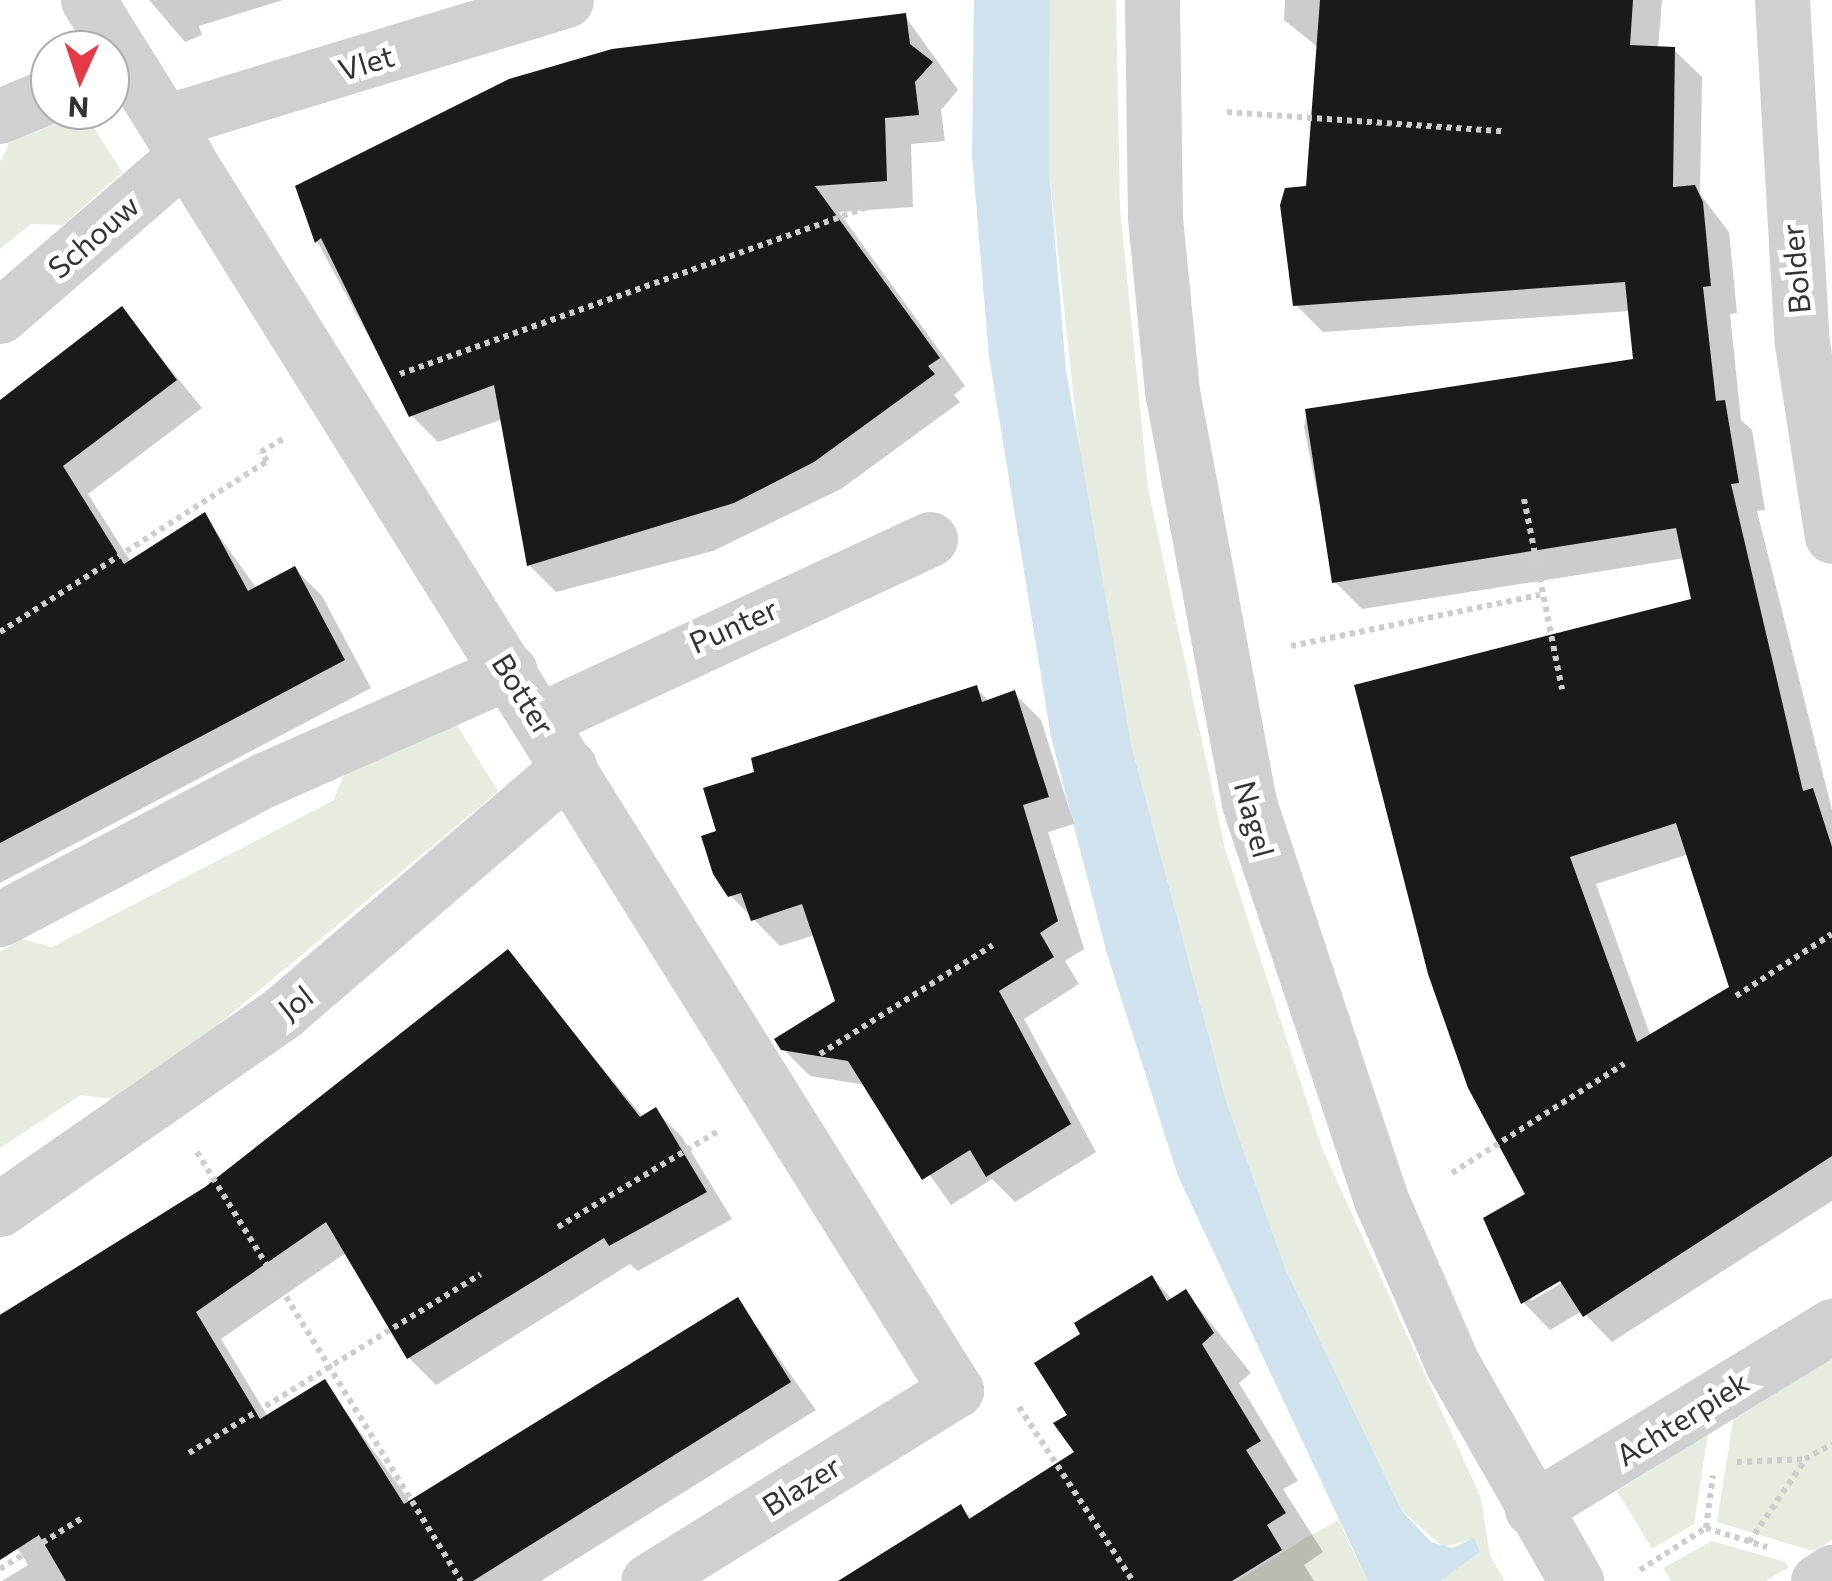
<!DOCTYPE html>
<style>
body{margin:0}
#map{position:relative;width:1832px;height:1581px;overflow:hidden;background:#fff;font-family:Commissioner,sans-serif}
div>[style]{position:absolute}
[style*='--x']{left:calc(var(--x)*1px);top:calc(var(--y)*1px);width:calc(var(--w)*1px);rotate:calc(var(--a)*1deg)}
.green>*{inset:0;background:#e6ecdf}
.water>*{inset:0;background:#cfe2ee}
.shadow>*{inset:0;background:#0003}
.building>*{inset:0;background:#1a1a1a}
.path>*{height:6px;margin-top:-3px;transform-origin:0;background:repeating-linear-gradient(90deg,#cdcdcd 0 5px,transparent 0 10px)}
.minor>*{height:55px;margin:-27.5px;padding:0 27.5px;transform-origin:27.5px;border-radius:27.5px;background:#d0d0d0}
span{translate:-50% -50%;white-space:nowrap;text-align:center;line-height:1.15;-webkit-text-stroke:10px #fff;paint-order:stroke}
.street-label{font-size:30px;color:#333}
.north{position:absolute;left:30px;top:30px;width:100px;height:100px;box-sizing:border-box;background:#fff;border:2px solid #adadad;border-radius:50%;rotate:183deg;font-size:28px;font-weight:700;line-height:40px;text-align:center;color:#333}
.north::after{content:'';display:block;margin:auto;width:35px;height:45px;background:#e63946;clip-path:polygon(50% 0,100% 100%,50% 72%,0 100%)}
</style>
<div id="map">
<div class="green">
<div style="clip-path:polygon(1050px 0,1116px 0,1120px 208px,1148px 488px,1225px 849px,1322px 1148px,1481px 1498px,1490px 1556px,1505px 1581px,1440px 1581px,1473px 1539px,1443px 1547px,1402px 1511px,1285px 1268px,1226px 1101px,1131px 744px,1090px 549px,1049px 169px)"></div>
<div style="clip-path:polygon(84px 112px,122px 172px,63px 225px,31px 224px,0 249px,0 163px,9px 143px)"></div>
<div style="clip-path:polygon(456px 724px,498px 791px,215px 1027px,112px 1099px,81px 1095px,0 1148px,0 952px,22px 939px,52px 947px,334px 800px,345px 772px)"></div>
<div style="clip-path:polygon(1832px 1358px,1832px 1540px,1813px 1551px,1717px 1522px,1733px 1420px)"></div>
<div style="clip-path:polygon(1708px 1434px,1694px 1524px,1652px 1549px,1617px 1491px)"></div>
<div style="clip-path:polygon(1338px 1520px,1368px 1581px,1237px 1581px,1304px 1539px)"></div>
<div style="clip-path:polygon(1712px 1541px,1785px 1562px,1789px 1567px,1766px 1581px,1671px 1581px,1663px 1568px)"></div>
</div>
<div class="water">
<div style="clip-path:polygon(974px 0,1050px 0,1049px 169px,1066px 370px,1131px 744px,1226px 1101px,1285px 1268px,1402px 1511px,1431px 1542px,1452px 1548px,1474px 1538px,1480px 1552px,1440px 1581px,1368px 1581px,1178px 1176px,1107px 954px,1051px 737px,989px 356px,972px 155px)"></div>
</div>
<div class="shadow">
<div style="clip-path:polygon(149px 0,283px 0,199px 26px,202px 35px,185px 42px)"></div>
<div style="clip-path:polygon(evenodd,1285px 0,1662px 0,1658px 49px,1674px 50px,1702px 77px,1700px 194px,1729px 232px,1737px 313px,1730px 314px,1741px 420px,1752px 430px,1765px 510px,1757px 511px,1832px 810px,1832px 1201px,1612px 1342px,1582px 1311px,1550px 1330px,1523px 1302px,1529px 1195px,1431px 973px,1694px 600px,1685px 558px,1362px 609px,1335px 582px,1304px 427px,1307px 411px,1636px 361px,1630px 311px,1323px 332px,1296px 305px,1319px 48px,1284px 20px,1285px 0,1689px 854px,1732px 988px,1651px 1037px,1596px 884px,1689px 854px,1285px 0,1570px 1272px,1572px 1277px,1531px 1301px,1531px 1295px,1570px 1272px)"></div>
<div style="clip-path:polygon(905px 16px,958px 90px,941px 110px,945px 141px,911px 144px,913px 207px,839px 212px,965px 386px,954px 395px,960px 402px,841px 489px,713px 551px,556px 592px,529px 565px,503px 419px,438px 442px,411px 415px,317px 241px,298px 187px)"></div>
<div style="clip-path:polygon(122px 310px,202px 408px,88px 494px,131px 562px,204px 515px,257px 589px,295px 569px,322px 596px,371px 688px,0 883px,0 405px)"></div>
<div style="clip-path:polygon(976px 688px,990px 702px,1014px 693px,1041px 720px,1074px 824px,1048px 832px,1084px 949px,1065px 961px,1079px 984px,1024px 1019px,1096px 1152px,1015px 1202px,992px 1179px,951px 1205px,866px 1085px,810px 1076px,783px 1049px,838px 1002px,815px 935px,780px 946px,730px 895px,720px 832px,757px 774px)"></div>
<div style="clip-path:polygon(508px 953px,643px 1117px,655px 1110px,682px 1137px,732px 1219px,638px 1271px,630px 1264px,436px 1385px,409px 1358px,347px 1252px,221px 1339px,268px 1417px,325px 1383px,411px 1503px,737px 1300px,816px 1410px,541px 1581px,2px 1581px,28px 1565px,0 1520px,0 1314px,207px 1189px)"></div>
<div style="clip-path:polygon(1152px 1278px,1173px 1300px,1186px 1292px,1251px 1373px,1239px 1383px,1298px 1481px,1283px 1489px,1323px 1552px,1304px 1565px,1314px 1581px,842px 1581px,961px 1507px,973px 1520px,1078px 1453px,1070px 1415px,1084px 1335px)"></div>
</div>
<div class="building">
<div style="clip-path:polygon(evenodd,1320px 0,1633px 0,1630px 45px,1675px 47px,1673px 187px,1695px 185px,1703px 202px,1711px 286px,1703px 287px,1716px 401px,1725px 400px,1739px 483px,1731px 484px,1803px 791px,1813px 788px,1832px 847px,1832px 1156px,1583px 1317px,1560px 1281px,1521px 1304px,1483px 1218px,1525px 1194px,1468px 1088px,1428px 974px,1354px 685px,1691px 599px,1676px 528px,1332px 583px,1305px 409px,1633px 359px,1625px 282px,1293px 306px,1280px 205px,1285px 188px,1306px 186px,1320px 0,1676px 823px,1729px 987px,1637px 1042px,1570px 857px,1676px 823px)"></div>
<div style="clip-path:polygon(906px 13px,910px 44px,933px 62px,915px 82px,919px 115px,885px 118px,887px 181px,815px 186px,940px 358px,928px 366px,935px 374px,814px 462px,734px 503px,527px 566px,494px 385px,409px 417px,321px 238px,315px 243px,295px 186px,509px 79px,612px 49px)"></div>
<div style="clip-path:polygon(122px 306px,177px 380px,63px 466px,124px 564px,205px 512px,248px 591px,295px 566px,345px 660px,0 843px,0 400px)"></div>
<div style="clip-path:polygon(977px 685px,982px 702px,1015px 690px,1049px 797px,1023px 805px,1058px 921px,1040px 933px,1054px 957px,999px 991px,1071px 1124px,986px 1177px,970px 1150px,922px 1180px,848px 1061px,781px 1050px,774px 1039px,835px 1001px,802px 904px,751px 921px,741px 893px,728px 897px,713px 874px,701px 836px,716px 831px,703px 788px,754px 772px,751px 758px)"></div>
<div style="clip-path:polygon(508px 949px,640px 1117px,656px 1107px,707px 1192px,609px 1246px,604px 1238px,407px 1359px,326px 1222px,196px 1312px,260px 1419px,325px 1379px,404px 1504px,738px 1297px,791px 1382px,473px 1581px,66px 1581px,39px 1535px,0 1560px,0 1315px,205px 1187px)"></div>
<div style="clip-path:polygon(1152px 1275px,1167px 1301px,1186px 1289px,1214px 1333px,1202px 1344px,1261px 1441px,1246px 1450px,1286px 1513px,1267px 1525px,1282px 1550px,1232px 1581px,838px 1581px,961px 1504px,969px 1519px,1074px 1452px,1053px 1423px,1067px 1415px,1034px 1363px,1080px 1334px,1074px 1323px)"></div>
</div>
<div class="path">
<div style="--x:1227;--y:112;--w:276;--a:4"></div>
<div style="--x:400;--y:374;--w:500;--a:-19.63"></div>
<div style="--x:1524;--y:499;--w:194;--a:78.7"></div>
<div style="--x:0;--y:632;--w:317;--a:-32.6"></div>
<div style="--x:267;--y:461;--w:11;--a:-124"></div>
<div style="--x:261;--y:452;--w:27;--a:-31"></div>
<div style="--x:1291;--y:646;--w:254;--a:-11.6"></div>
<div style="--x:1736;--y:996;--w:114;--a:-32.9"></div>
<div style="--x:820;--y:1054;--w:204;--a:-32.2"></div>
<div style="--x:197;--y:1152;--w:504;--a:58.39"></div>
<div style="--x:1452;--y:1173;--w:204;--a:-32.4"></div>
<div style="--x:558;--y:1227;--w:189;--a:-30.9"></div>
<div style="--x:1019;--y:1407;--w:208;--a:56.8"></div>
<div style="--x:189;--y:1453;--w:342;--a:-31.5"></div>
<div style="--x:1737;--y:1462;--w:68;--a:-2.5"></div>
<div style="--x:1805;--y:1459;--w:31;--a:-29"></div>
<div style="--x:1706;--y:1528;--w:64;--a:17.3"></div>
<div style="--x:1749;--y:1542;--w:99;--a:-55.7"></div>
<div style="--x:0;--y:1569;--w:99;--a:-31.8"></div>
<div style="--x:1640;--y:1570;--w:78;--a:-32.5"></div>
<div style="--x:1706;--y:1528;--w:53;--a:-82.5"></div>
</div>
<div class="minor">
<div style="--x:88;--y:0;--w:1639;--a:58.02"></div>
<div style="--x:956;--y:1390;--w:362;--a:148.2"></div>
<div style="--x:1152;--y:0;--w:218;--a:89.2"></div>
<div style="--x:1155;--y:218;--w:174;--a:84.4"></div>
<div style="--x:1172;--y:391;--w:419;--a:79.4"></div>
<div style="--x:1249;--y:803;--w:421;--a:71.6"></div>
<div style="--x:1382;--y:1202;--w:178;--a:66.5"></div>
<div style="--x:1453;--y:1365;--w:249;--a:60.3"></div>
<div style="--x:1782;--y:0;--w:344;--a:86.7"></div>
<div style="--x:1802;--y:343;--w:195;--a:81.2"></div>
<div style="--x:0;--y:116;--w:54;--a:-22.8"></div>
<div style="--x:165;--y:122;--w:419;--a:-16.9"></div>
<div style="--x:0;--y:316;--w:246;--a:-40.9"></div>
<div style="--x:540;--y:720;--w:430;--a:-24.9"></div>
<div style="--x:0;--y:919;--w:298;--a:-27.8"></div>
<div style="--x:264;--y:780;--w:269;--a:-23.9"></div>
<div style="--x:0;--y:1209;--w:345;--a:-34.8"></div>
<div style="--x:283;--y:1012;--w:377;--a:-40.6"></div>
<div style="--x:1532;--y:1509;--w:351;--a:-31.4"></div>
<div style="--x:1818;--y:1581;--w:17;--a:-33"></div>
</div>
<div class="street-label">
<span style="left:366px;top:62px;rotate:-17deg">Vlet</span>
<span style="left:93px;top:236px;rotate:-41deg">Schouw</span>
<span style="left:1795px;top:269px;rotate:-95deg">Bolder</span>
<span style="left:733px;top:625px;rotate:-24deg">Punter</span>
<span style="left:524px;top:694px;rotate:58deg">Botter</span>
<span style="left:1255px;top:819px;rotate:75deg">Nagel</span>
<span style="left:295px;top:1002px;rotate:-38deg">Jol</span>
<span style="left:1682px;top:1418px;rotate:-32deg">Achterpiek</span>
<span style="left:801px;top:1485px;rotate:-32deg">Blazer</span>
</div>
<div class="north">N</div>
</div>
